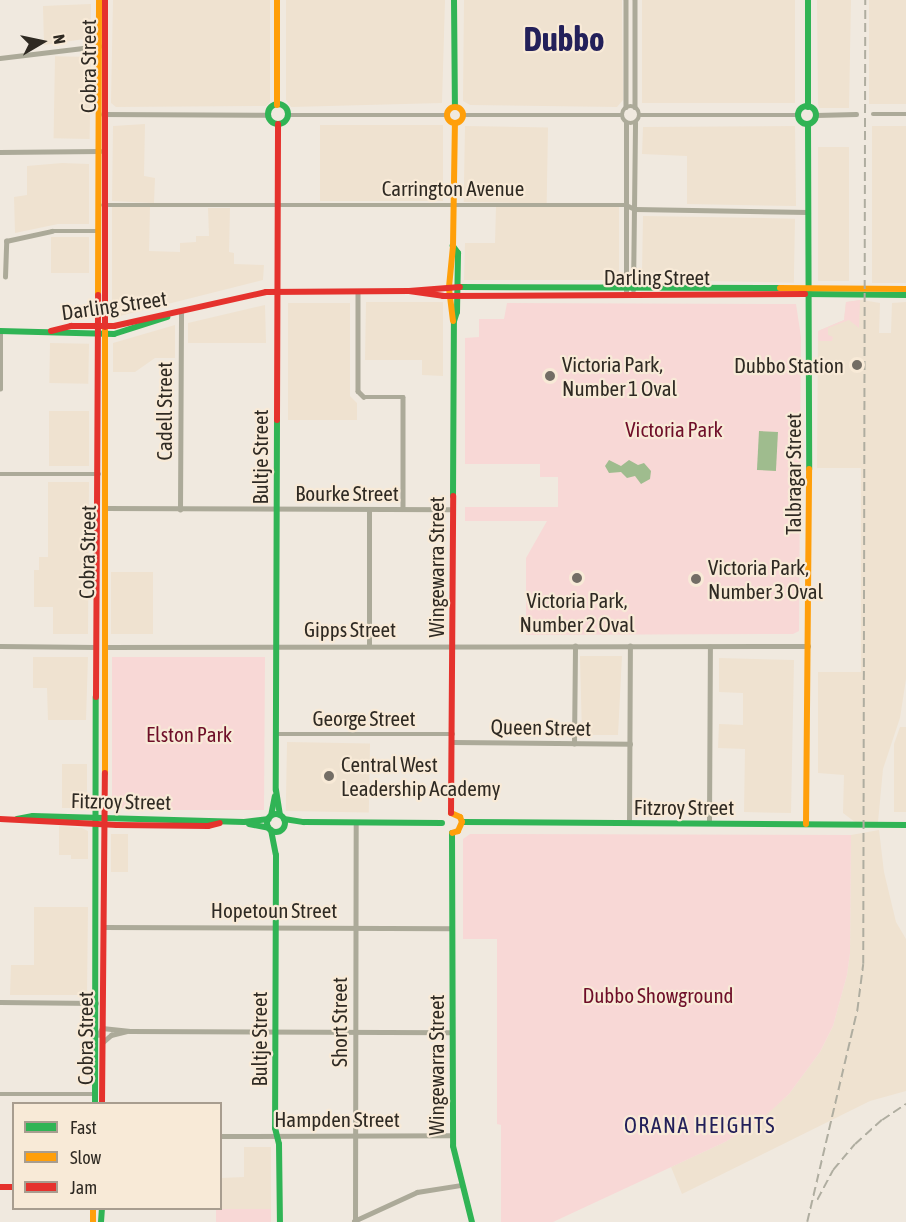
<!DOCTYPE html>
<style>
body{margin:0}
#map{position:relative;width:906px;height:1222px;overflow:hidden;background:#f0e9df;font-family:"Asap Condensed",sans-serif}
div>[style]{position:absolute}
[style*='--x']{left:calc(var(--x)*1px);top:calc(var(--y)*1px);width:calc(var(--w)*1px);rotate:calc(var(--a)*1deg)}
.built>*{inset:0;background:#efe2d0;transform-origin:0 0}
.green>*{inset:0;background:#f8d8d6;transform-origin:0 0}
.water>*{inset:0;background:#9fbc8e;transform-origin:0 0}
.street>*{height:4.5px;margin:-2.25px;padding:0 2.25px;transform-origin:2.25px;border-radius:2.25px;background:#acaa99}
.street>.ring{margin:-2.25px;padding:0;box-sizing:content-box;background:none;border:4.5px solid #acaa99;border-radius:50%}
.fast>*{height:6px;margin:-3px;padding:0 3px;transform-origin:3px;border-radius:3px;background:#30b455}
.fast>.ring{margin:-3px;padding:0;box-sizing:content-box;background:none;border:6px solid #30b455;border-radius:50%}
.slow>*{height:6px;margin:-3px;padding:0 3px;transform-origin:3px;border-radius:3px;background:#ff9f0a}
.slow>.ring{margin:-3px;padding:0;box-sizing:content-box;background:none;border:6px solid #ff9f0a;border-radius:50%}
.jam>*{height:6px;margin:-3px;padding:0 3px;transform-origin:3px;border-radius:3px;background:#e5322d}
.rail>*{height:1.5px;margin-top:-0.75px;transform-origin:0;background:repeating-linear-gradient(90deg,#afada0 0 9px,transparent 0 13.5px)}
.dots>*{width:16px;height:16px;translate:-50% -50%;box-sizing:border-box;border:3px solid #f8ead7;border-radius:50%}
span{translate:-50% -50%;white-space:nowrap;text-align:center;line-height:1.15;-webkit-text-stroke:4.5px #f8ead7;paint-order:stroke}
.street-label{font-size:21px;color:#2f2a23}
.poi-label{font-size:21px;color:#2f2a23}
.left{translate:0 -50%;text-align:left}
.right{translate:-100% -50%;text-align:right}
.park-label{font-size:21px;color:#6e0e28}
.neighbourhood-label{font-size:22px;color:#23205a;letter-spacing:1.5px}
.town-label{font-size:33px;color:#23205a;font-weight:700}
.legend{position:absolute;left:12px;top:1102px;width:210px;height:108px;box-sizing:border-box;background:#f8ead7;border:2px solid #a89d8f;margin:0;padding:8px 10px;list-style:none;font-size:18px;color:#2f2a23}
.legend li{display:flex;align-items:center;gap:12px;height:30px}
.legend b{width:30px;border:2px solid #a89d8f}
.north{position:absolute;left:12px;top:12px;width:60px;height:60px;-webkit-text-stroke:4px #f8ead7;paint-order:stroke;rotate:81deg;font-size:16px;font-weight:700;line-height:24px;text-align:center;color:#2f2a23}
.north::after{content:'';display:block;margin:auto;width:21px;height:27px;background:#2f2a23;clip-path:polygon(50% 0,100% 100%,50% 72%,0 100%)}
</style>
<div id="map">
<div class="built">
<div style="clip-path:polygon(113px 0,270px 0,270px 102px,266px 106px,116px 107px,111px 103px)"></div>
<div style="clip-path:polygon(286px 0,445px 0,442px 103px,291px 107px,286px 100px)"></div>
<div style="clip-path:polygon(464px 0,622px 0,623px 100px,617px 107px,470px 105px,463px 101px)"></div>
<div style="left:642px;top:0;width:153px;height:103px"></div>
<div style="clip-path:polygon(817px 0,851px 0,849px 108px,819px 108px,818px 104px)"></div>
<div style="left:869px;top:0;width:37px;height:104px"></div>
<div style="clip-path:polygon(91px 4px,91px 38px,44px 45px,43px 6px)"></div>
<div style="left:91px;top:57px;width:82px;height:36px;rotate:91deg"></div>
<div style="clip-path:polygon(145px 124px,144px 176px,155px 178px,154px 203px,112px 201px,113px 126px)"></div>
<div style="left:320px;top:125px;width:123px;height:76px"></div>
<div style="left:465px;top:126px;width:83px;height:76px;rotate:1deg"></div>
<div style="clip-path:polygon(795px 126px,796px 206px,687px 204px,687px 156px,642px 154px,643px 127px)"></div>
<div style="left:872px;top:126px;width:34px;height:157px"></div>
<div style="left:818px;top:147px;width:31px;height:134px"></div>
<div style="clip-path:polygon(62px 163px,89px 164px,89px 224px,58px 224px,15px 233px,14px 197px,27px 195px,27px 166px)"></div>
<div style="clip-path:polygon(112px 207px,150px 207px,149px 251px,180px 252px,180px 243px,196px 242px,196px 236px,209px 236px,208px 208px,230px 208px,229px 252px,234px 253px,234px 264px,264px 265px,263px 280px,112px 318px)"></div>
<div style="clip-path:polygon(496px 207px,619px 207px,619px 280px,464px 280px,465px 243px,495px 243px)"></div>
<div style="left:643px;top:216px;width:152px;height:64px;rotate:1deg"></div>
<div style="left:89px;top:237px;width:36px;height:38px;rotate:90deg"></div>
<div style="clip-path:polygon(862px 300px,880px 303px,879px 333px,891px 333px,892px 303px,906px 302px,906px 679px,900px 718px,883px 769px,878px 822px,855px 822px,843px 813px,844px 775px,818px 773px,818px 672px,861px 672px,861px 468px,817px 468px,818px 331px,844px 320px,846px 302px)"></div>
<div style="clip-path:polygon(366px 302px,443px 302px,443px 376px,422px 375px,422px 360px,365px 360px)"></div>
<div style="clip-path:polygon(288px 303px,350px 303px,350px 396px,357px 403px,357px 420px,288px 420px)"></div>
<div style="clip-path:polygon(265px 305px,266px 343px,188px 343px,188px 323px)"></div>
<div style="clip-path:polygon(175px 325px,175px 358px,155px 358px,135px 372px,113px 372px,113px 343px)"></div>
<div style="left:50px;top:343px;width:39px;height:40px;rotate:1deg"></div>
<div style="left:89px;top:411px;width:55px;height:40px;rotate:90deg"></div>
<div style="clip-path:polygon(48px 482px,89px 482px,88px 634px,53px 634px,53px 607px,34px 607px,34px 570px,39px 570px,39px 557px,48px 557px)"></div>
<div style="left:111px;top:572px;width:42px;height:62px"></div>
<div style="clip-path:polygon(580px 656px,622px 656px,618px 735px,582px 735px)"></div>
<div style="clip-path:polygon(33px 657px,88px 657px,86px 720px,48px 720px,47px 688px,33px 688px)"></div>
<div style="clip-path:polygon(719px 658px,794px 660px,791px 813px,744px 812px,745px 749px,718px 748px,719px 724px,743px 725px,743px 693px,719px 692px)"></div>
<div style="clip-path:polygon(900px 727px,906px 727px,906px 812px,894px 812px,894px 744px)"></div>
<div style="left:287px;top:742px;width:83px;height:69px;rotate:1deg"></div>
<div style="left:62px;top:764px;width:25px;height:44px"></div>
<div style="clip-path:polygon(59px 826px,82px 828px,88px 831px,88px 859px,71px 859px,71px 855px,59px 855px)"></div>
<div style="clip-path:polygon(879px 830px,884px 872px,896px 922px,906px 939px,906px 1091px,870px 1101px,682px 1194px,671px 1167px,725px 1142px,759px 1121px,789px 1094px,820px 1052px,833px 1026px,847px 975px,850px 953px,851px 835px)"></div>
<div style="left:111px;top:834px;width:17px;height:38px"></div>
<div style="clip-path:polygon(34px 907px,88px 907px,87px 995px,10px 995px,11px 965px,34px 965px)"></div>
<div style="clip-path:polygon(244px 1147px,271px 1147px,271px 1209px,216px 1209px,220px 1208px,221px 1178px,244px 1177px)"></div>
</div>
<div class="green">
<div style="clip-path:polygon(860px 300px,859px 328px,849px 320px,828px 328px,828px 335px,833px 337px,832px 341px,818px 341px,818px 331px,844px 320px,846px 302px)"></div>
<div style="clip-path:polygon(507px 303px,796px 304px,801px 337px,799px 631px,793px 634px,526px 635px,526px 558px,547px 521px,465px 521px,465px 507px,558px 507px,558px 477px,540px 477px,540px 464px,465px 464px,465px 338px,479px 337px,479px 319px,504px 319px)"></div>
<div style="clip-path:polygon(112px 657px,265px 657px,264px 810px,136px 810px,115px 807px,112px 801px)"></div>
<div style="clip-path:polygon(470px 834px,851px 835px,850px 953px,847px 975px,833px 1026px,820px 1052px,789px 1094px,774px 1108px,759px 1121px,725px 1142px,553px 1222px,501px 1222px,501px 1125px,497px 1124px,497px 939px,463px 939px,463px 839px)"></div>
<div style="left:216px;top:1209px;width:55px;height:13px"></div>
</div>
<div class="water">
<div style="left:759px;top:431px;width:19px;height:39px;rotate:3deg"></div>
<div style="clip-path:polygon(609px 460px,621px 466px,629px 460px,638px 465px,644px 463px,651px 471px,650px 479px,641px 484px,635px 476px,627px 478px,621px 472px,609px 473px,605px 466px)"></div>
</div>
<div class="street">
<div style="--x:626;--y:0;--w:107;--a:90"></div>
<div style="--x:635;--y:0;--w:107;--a:90"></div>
<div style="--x:0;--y:58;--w:100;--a:-6.9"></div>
<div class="ring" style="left:622px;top:106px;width:13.5px;height:13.5px"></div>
<div style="--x:103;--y:114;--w:165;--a:0.3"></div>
<div style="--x:873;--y:114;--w:33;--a:0"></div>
<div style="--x:287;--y:115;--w:160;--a:0"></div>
<div style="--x:462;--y:115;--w:160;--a:0"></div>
<div style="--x:640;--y:115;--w:159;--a:0"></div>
<div style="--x:816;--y:115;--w:40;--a:-1.4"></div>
<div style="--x:0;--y:152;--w:100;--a:-0.6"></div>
<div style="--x:103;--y:205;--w:523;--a:0"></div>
<div style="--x:626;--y:205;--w:10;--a:24"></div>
<div style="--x:635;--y:209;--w:173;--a:1"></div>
<div style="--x:5;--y:277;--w:36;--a:-88"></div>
<div style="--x:6;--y:241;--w:47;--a:-12.3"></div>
<div style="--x:52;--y:231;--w:46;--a:0"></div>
<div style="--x:633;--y:290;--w:167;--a:-89.3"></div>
<div style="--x:358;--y:291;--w:100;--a:90"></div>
<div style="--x:358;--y:391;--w:8;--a:45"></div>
<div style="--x:364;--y:397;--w:39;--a:0"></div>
<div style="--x:403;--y:397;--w:112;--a:90"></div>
<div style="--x:626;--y:291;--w:168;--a:-90"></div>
<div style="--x:0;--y:389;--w:58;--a:-90"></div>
<div style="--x:0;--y:474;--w:99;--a:0"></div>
<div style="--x:105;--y:508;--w:348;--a:0.2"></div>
<div style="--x:180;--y:510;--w:198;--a:-89.7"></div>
<div style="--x:0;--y:646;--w:96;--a:0.6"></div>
<div style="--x:369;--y:646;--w:136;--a:-90"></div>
<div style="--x:105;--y:647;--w:703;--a:-0.08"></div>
<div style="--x:276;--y:734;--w:177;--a:0"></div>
<div style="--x:453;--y:742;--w:177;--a:0.6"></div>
<div style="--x:574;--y:744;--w:98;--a:-89.4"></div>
<div style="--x:629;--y:823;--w:177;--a:-89.7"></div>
<div style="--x:709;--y:823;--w:176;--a:-89.7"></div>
<div style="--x:103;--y:927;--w:349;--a:0.2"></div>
<div style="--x:0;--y:1002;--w:96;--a:0.6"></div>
<div style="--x:98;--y:1035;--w:8;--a:-60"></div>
<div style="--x:102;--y:1028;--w:28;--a:6"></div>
<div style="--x:130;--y:1031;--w:322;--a:0.2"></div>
<div style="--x:103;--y:1042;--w:11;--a:-41"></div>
<div style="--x:111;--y:1035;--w:16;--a:-14"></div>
<div style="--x:0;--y:1094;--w:96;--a:0"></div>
<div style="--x:220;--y:1136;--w:233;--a:-0.2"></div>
<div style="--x:354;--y:1221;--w:69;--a:-24.7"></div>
<div style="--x:417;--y:1192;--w:45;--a:-9"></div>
<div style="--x:355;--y:1221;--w:398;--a:-89.9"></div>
</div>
<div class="fast">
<div style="--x:454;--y:0;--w:107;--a:89.5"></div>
<div style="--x:808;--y:0;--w:107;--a:90"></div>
<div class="ring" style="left:268px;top:104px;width:14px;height:14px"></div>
<div class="ring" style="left:798px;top:106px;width:12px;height:12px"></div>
<div style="--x:808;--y:124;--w:345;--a:89.8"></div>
<div style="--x:460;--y:287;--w:320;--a:0.2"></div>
<div style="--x:805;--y:294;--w:101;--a:0.6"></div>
<div style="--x:0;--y:331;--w:114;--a:1.5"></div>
<div style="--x:114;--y:334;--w:56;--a:-17.8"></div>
<div style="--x:277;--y:420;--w:370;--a:90.2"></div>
<div style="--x:276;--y:790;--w:25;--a:81"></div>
<div style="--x:453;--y:496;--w:175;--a:-89.7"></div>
<div style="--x:454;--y:321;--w:9;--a:-72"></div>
<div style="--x:457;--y:312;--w:59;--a:-89"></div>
<div style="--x:458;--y:253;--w:9;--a:-126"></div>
<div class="ring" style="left:267px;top:814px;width:12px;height:12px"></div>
<div style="--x:271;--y:816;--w:20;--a:-79"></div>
<div style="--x:17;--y:819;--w:16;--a:-11"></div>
<div style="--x:33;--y:816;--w:211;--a:1.6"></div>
<div style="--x:244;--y:822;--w:25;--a:-7"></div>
<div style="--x:284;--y:819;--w:20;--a:9"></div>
<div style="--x:304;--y:822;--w:138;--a:0.4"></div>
<div style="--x:462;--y:822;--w:444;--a:0.4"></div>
<div style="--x:249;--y:824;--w:20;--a:11"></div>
<div style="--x:271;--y:830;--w:25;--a:79"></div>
<div style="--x:276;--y:855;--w:273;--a:90.2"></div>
<div style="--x:275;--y:1128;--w:16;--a:76"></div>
<div style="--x:279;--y:1144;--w:78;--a:89.3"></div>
<div style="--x:452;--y:833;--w:313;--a:89.8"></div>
<div style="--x:453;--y:1146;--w:78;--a:76"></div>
<div style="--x:95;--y:1104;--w:407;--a:-89.9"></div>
<div style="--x:101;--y:1222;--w:14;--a:-86"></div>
</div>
<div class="slow">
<div style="--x:277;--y:0;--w:105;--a:90"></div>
<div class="ring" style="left:447px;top:107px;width:10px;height:10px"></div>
<div style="--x:780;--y:288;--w:126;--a:0.5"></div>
<div style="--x:98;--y:295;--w:295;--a:-89.8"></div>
<div style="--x:453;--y:321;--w:34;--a:-97"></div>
<div style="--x:449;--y:287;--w:41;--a:-84.4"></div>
<div style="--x:453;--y:246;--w:123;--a:-89.1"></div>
<div style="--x:105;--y:327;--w:446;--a:90"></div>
<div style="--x:451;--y:813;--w:10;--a:24"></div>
<div style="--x:460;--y:817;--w:5;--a:68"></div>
<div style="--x:462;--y:822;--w:10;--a:114"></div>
<div style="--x:458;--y:831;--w:6;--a:162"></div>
<div style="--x:806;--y:824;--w:355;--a:-89.5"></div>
<div style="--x:93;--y:1208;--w:14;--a:90"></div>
</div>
<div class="jam">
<div style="--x:105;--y:0;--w:327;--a:90"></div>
<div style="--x:409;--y:291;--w:34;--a:8"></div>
<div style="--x:443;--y:296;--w:362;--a:-0.3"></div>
<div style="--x:51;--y:331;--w:21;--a:-14"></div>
<div style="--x:71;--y:326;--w:43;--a:0"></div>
<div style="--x:114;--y:326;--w:156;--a:-12.6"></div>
<div style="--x:266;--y:292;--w:143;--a:-0.4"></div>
<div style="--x:409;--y:291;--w:51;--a:-4.5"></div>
<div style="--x:277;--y:420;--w:296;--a:-89.8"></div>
<div style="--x:96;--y:697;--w:402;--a:-89.7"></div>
<div style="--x:451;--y:813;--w:317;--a:-89.6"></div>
<div style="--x:0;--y:819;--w:117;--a:2.9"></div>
<div style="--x:117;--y:825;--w:91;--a:0.6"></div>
<div style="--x:208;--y:826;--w:12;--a:-14"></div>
<div style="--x:102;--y:1104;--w:331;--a:-89.5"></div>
<div style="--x:0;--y:1187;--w:14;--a:0"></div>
</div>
<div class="rail">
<div style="--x:817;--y:1200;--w:34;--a:-62"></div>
<div style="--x:833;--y:1170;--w:34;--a:-50"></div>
<div style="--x:855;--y:1144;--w:36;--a:-42"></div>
<div style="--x:882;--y:1120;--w:29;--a:-34"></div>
<div style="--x:807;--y:1222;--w:217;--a:-76.7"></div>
<div style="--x:857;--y:1011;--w:47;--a:-82.7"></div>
<div style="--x:863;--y:964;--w:964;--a:-89.88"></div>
</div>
<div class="dots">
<div style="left:857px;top:365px;background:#736d65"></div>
<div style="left:550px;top:376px;background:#736d65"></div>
<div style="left:577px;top:578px;background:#736d65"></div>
<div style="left:696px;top:579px;background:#736d65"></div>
<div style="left:329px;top:776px;background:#736d65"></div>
</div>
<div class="street-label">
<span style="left:88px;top:66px;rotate:-90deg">Cobra Street</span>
<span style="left:453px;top:188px">Carrington Avenue</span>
<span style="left:657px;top:277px">Darling Street</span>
<span style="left:114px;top:305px;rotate:-8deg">Darling Street</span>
<span style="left:164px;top:411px;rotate:-90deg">Cadell Street</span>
<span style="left:260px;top:457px;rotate:-90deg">Bultje Street</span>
<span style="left:793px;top:474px;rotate:-90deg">Talbragar Street</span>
<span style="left:347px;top:493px">Bourke Street</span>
<span style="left:87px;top:552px;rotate:-89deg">Cobra Street</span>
<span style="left:436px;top:567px;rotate:-90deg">Wingewarra Street</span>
<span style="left:350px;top:629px">Gipps Street</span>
<span style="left:364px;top:718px">George Street</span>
<span style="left:541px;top:727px;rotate:1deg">Queen Street</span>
<span style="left:121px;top:801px;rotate:1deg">Fitzroy Street</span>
<span style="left:684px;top:807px">Fitzroy Street</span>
<span style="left:274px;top:910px">Hopetoun Street</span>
<span style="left:339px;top:1022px;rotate:-90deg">Short Street</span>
<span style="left:85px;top:1038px;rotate:-90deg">Cobra Street</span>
<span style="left:259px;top:1039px;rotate:-90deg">Bultje Street</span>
<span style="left:436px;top:1065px;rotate:-90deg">Wingewarra Street</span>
<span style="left:337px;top:1119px">Hampden Street</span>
</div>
<div class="poi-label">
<span class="left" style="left:562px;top:376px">Victoria Park,<br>Number 1 Oval</span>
<span class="right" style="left:844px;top:365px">Dubbo Station</span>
<span class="left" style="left:708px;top:579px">Victoria Park,<br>Number 3 Oval</span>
<span style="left:577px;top:612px">Victoria Park,<br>Number 2 Oval</span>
<span class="left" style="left:341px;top:776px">Central West<br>Leadership Academy</span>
</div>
<div class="park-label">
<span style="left:674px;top:429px">Victoria Park</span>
<span style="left:189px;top:734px">Elston Park</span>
<span style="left:658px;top:995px">Dubbo Showground</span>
</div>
<div class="neighbourhood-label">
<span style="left:700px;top:1126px">ORANA HEIGHTS</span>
</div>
<div class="town-label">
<span style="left:564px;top:40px">Dubbo</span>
</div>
<ul class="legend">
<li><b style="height:8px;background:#30b455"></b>Fast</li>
<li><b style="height:8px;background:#ff9f0a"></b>Slow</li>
<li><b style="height:8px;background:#e5322d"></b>Jam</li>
</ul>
<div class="north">N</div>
</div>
